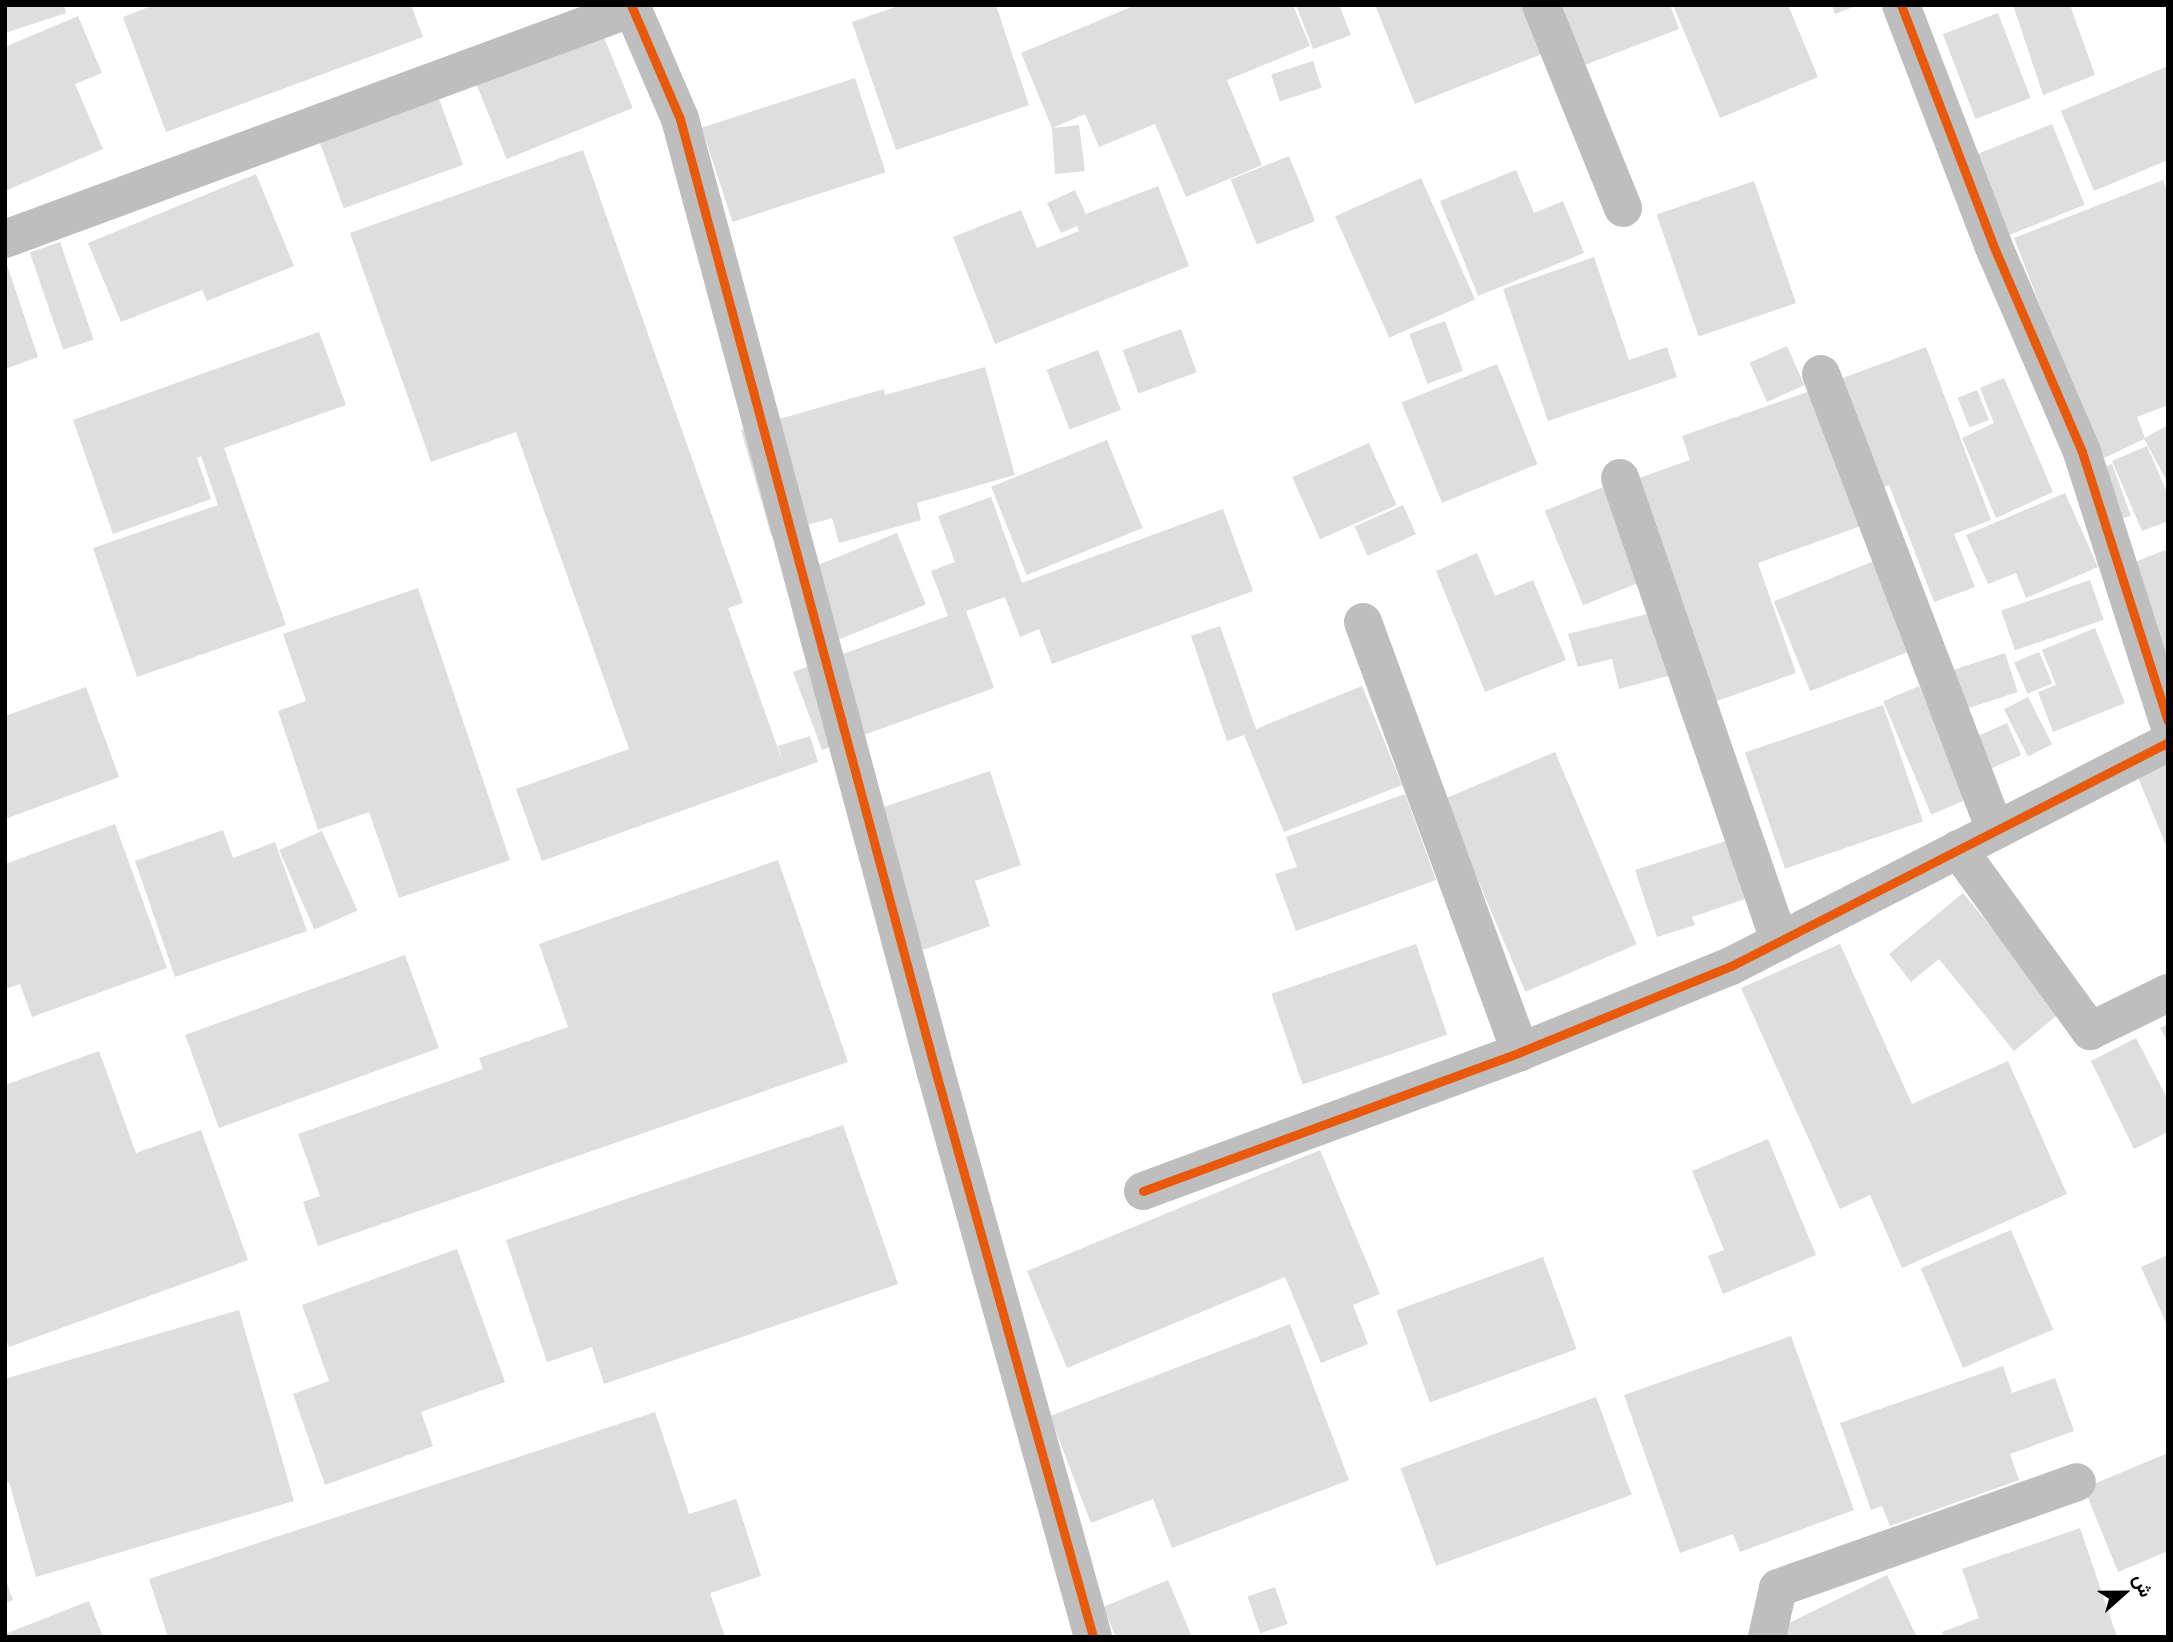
<!DOCTYPE html>
<meta charset="utf-8">
<style>
body{margin:0}
#map{position:relative;width:2173px;height:1642px;overflow:hidden;background:#fff;font-family:Raleway,Vazirmatn,sans-serif}
div>[style]{position:absolute}
[style*='--x']{left:calc(var(--x)*1px);top:calc(var(--y)*1px);width:calc(var(--w)*1px);rotate:calc(var(--a)*1deg)}
.building>*{inset:0;background:#dedede;transform-origin:0 0}
.minor>*{height:38px;margin:-19px;padding:0 19px;transform-origin:19px;border-radius:19px;background:#bebebe}
.cycleway>*{height:9px;margin:-4.5px;padding:0 4.5px;transform-origin:4.5px;border-radius:4.5px;background:#e8590c}
span{translate:-50% -50%;white-space:nowrap;text-align:center;line-height:1.15;-webkit-text-stroke:7px #fff;paint-order:stroke}
.frame{position:absolute;inset:0;border:7px solid #000;pointer-events:none}
.north{position:absolute;left:2089px;top:1558px;width:70px;height:70px;-webkit-text-stroke:5px #fff;paint-order:stroke;rotate:69deg;font-size:19px;font-weight:700;line-height:28px;text-align:center;color:#000}
.north::after{content:'';display:block;margin:auto;width:24px;height:32px;background:#000;clip-path:polygon(50% 0,100% 100%,50% 72%,0 100%)}
</style>
<div id="map">
<div class="building">
<div style="clip-path:polygon(5px 5px,64px 5px,66px 13px,5px 33px)"></div>
<div style="clip-path:polygon(154px 5px,411px 5px,423px 37px,166px 132px,123px 17px)"></div>
<div style="clip-path:polygon(901px 5px,996px 5px,1029px 105px,896px 150px,852px 22px)"></div>
<div style="clip-path:polygon(1136px 5px,1293px 5px,1310px 46px,1227px 80px,1262px 165px,1186px 197px,1155px 124px,1099px 147px,1085px 114px,1052px 128px,1079px 125px,1085px 171px,1055px 174px,1052px 128px,1021px 53px)"></div>
<div style="clip-path:polygon(1296px 5px,1339px 5px,1351px 35px,1313px 49px)"></div>
<div style="clip-path:polygon(1375px 5px,1522px 5px,1542px 54px,1415px 104px)"></div>
<div style="clip-path:polygon(1550px 5px,1670px 5px,1679px 29px,1574px 69px)"></div>
<div style="clip-path:polygon(1673px 5px,1788px 5px,1818px 77px,1720px 118px)"></div>
<div style="clip-path:polygon(1832px 5px,1858px 5px,1835px 14px)"></div>
<div style="clip-path:polygon(2013px 5px,2070px 5px,2095px 75px,2043px 95px)"></div>
<div style="left:1998px;top:13px;width:91px;height:59px;rotate:69deg"></div>
<div style="clip-path:polygon(78px 16px,102px 73px,75px 84px,103px 149px,5px 191px,5px 47px)"></div>
<div style="left:602px;top:32px;width:82px;height:136px;rotate:68deg"></div>
<div style="left:1313px;top:61px;width:28px;height:44px;rotate:72deg"></div>
<div style="clip-path:polygon(2168px 66px,2168px 160px,2094px 191px,2061px 111px)"></div>
<div style="left:855px;top:78px;width:99px;height:161px;rotate:72deg"></div>
<div style="left:434px;top:85px;width:85px;height:127px;rotate:70deg"></div>
<div style="left:2052px;top:124px;width:87px;height:89px;rotate:68deg"></div>
<div style="clip-path:polygon(583px 150px,743px 603px,728px 608px,783px 763px,778px 746px,810px 736px,818px 762px,542px 861px,516px 789px,629px 749px,516px 432px,431px 462px,350px 233px)"></div>
<div style="left:1289px;top:156px;width:70px;height:63px;rotate:68deg"></div>
<div style="clip-path:polygon(1516px 170px,1534px 213px,1563px 201px,1584px 253px,1478px 296px,1440px 201px)"></div>
<div style="clip-path:polygon(256px 174px,294px 266px,207px 301px,202px 290px,121px 322px,88px 243px)"></div>
<div style="left:1421px;top:178px;width:133px;height:94px;rotate:66deg"></div>
<div style="clip-path:polygon(2163px 180px,2168px 194px,2168px 405px,2137px 417px,2145px 438px,2168px 425px,2168px 483px,2144px 439px,2100px 460px,2014px 238px)"></div>
<div style="left:1754px;top:181px;width:129px;height:103px;rotate:71deg"></div>
<div style="clip-path:polygon(1158px 186px,1189px 266px,995px 344px,953px 237px,1021px 210px,1037px 248px,1079px 231px,1077px 226px,1061px 233px,1047px 203px,1075px 190px,1086px 214px)"></div>
<div style="left:60px;top:242px;width:103px;height:32px;rotate:71deg"></div>
<div style="clip-path:polygon(1594px 257px,1629px 360px,1667px 347px,1677px 377px,1548px 421px,1503px 289px)"></div>
<div style="clip-path:polygon(5px 259px,38px 357px,5px 369px)"></div>
<div style="left:1445px;top:321px;width:53px;height:38px;rotate:70deg"></div>
<div style="left:1181px;top:329px;width:46px;height:62px;rotate:70deg"></div>
<div style="clip-path:polygon(319px 332px,346px 405px,224px 448px,286px 625px,137px 677px,93px 548px,218px 505px,201px 456px,197px 458px,211px 499px,113px 534px,73px 420px)"></div>
<div style="left:1787px;top:346px;width:43px;height:41px;rotate:66deg"></div>
<div style="clip-path:polygon(1926px 347px,1991px 520px,1954px 534px,1975px 587px,1934px 602px,1889px 485px,1868px 493px,1827px 384px)"></div>
<div style="left:1098px;top:350px;width:64px;height:55px;rotate:69deg"></div>
<div style="left:1497px;top:364px;width:108px;height:103px;rotate:68deg"></div>
<div style="clip-path:polygon(985px 367px,1015px 475px,917px 503px,921px 520px,839px 543px,832px 518px,771px 535px,741px 430px,884px 389px,885px 395px)"></div>
<div style="clip-path:polygon(2004px 378px,2053px 492px,1996px 518px,1962px 438px,1994px 423px,1980px 388px)"></div>
<div style="clip-path:polygon(1813px 390px,1861px 526px,1758px 563px,1796px 673px,1714px 702px,1636px 479px,1690px 460px,1682px 436px)"></div>
<div style="left:1977px;top:390px;width:32px;height:21px;rotate:68deg"></div>
<div style="left:1107px;top:440px;width:95px;height:125px;rotate:68deg"></div>
<div style="left:1369px;top:443px;width:68px;height:84px;rotate:66deg"></div>
<div style="clip-path:polygon(2147px 446px,2168px 495px,2168px 521px,2142px 531px,2112px 461px)"></div>
<div style="left:2112px;top:464px;width:55px;height:18px;rotate:70deg"></div>
<div style="left:1606px;top:486px;width:102px;height:66px;rotate:68deg"></div>
<div style="clip-path:polygon(2065px 493px,2098px 567px,2026px 598px,2016px 573px,1988px 584px,1966px 535px)"></div>
<div style="clip-path:polygon(991px 497px,1022px 583px,1223px 509px,1253px 591px,1052px 664px,1039px 629px,1020px 637px,1005px 597px,966px 611px,994px 688px,822px 750px,793px 672px,948px 616px,931px 571px,955px 562px,938px 516px)"></div>
<div style="left:1403px;top:505px;width:32px;height:53px;rotate:66deg"></div>
<div style="left:897px;top:533px;width:77px;height:102px;rotate:68deg"></div>
<div style="clip-path:polygon(2165px 550px,2168px 557px,2168px 675px,2125px 566px)"></div>
<div style="clip-path:polygon(1477px 553px,1495px 596px,1533px 580px,1566px 660px,1485px 692px,1436px 571px)"></div>
<div style="left:1886px;top:556px;width:97px;height:121px;rotate:68deg"></div>
<div style="left:2090px;top:580px;width:42px;height:94px;rotate:71deg"></div>
<div style="clip-path:polygon(418px 588px,510px 860px,399px 898px,369px 812px,318px 830px,278px 711px,306px 701px,283px 634px)"></div>
<div style="clip-path:polygon(1655px 612px,1672px 675px,1619px 689px,1612px 659px,1578px 667px,1568px 634px)"></div>
<div style="clip-path:polygon(1220px 626px,1256px 729px,1362px 686px,1402px 785px,1284px 832px,1244px 735px,1227px 741px,1191px 636px)"></div>
<div style="clip-path:polygon(2095px 628px,2125px 703px,2053px 732px,2038px 692px,2056px 685px,2042px 650px)"></div>
<div style="left:2039px;top:652px;width:34px;height:27px;rotate:67deg"></div>
<div style="left:2005px;top:653px;width:41px;height:54px;rotate:72deg"></div>
<div style="left:1919px;top:686px;width:123px;height:39px;rotate:67deg"></div>
<div style="clip-path:polygon(86px 687px,119px 777px,5px 819px,5px 716px)"></div>
<div style="left:2028px;top:697px;width:53px;height:27px;rotate:63deg"></div>
<div style="left:1883px;top:705px;width:123px;height:146px;rotate:71deg"></div>
<div style="left:2007px;top:723px;width:35px;height:42px;rotate:66deg"></div>
<div style="left:1555px;top:752px;width:209px;height:121px;rotate:67deg"></div>
<div style="clip-path:polygon(2168px 762px,2168px 850px,2137px 775px)"></div>
<div style="clip-path:polygon(990px 771px,1021px 865px,975px 881px,990px 926px,923px 950px,875px 810px)"></div>
<div style="clip-path:polygon(1405px 794px,1436px 880px,1296px 931px,1275px 874px,1297px 867px,1286px 837px)"></div>
<div style="clip-path:polygon(115px 824px,167px 968px,32px 1017px,20px 984px,5px 989px,5px 864px)"></div>
<div style="clip-path:polygon(223px 830px,233px 858px,275px 842px,307px 931px,175px 977px,135px 861px)"></div>
<div style="left:322px;top:831px;width:87px;height:47px;rotate:66deg"></div>
<div style="clip-path:polygon(1726px 841px,1745px 899px,1692px 917px,1695px 925px,1657px 937px,1635px 870px)"></div>
<div style="clip-path:polygon(778px 860px,848px 1062px,318px 1246px,303px 1202px,320px 1196px,298px 1134px,483px 1069px,479px 1058px,568px 1027px,539px 944px)"></div>
<div style="clip-path:polygon(1963px 893px,2061px 1012px,2014px 1051px,1939px 959px,1911px 982px,1889px 954px)"></div>
<div style="left:1416px;top:944px;width:96px;height:153px;rotate:71deg"></div>
<div style="clip-path:polygon(1840px 944px,1912px 1104px,2008px 1061px,2067px 1194px,1902px 1268px,1870px 1195px,1840px 1209px,1741px 988px)"></div>
<div style="left:405px;top:955px;width:99px;height:234px;rotate:70deg"></div>
<div style="clip-path:polygon(2168px 1024px,2168px 1042px,2160px 1028px)"></div>
<div style="clip-path:polygon(2136px 1038px,2168px 1100px,2168px 1132px,2134px 1149px,2091px 1061px)"></div>
<div style="clip-path:polygon(99px 1051px,136px 1153px,201px 1130px,248px 1260px,9px 1347px,5px 1336px,5px 1085px)"></div>
<div style="clip-path:polygon(843px 1125px,898px 1284px,604px 1384px,592px 1347px,547px 1362px,506px 1240px)"></div>
<div style="clip-path:polygon(1768px 1139px,1816px 1255px,1723px 1294px,1708px 1256px,1724px 1250px,1692px 1171px)"></div>
<div style="clip-path:polygon(1320px 1150px,1380px 1294px,1353px 1305px,1368px 1344px,1321px 1363px,1285px 1277px,1067px 1368px,1027px 1271px)"></div>
<div style="left:2011px;top:1230px;width:108px;height:98px;rotate:67deg"></div>
<div style="clip-path:polygon(457px 1249px,505px 1382px,421px 1412px,433px 1446px,325px 1485px,293px 1394px,329px 1381px,302px 1305px)"></div>
<div style="clip-path:polygon(2168px 1255px,2168px 1327px,2141px 1267px)"></div>
<div style="left:1543px;top:1257px;width:98px;height:156px;rotate:70deg"></div>
<div style="clip-path:polygon(239px 1310px,294px 1501px,36px 1577px,9px 1482px,5px 1483px,5px 1379px)"></div>
<div style="clip-path:polygon(1290px 1324px,1349px 1480px,1172px 1548px,1153px 1499px,1091px 1523px,1050px 1416px)"></div>
<div style="clip-path:polygon(1791px 1336px,1854px 1510px,1740px 1552px,1733px 1534px,1680px 1553px,1624px 1395px)"></div>
<div style="clip-path:polygon(2003px 1366px,2012px 1393px,2055px 1378px,2074px 1431px,2010px 1454px,2019px 1480px,1890px 1526px,1882px 1506px,1871px 1510px,1840px 1423px)"></div>
<div style="left:1596px;top:1397px;width:104px;height:208px;rotate:70deg"></div>
<div style="clip-path:polygon(655px 1412px,689px 1514px,736px 1499px,761px 1576px,710px 1593px,725px 1637px,168px 1637px,149px 1579px)"></div>
<div style="clip-path:polygon(2168px 1453px,2168px 1551px,2118px 1572px,2084px 1488px)"></div>
<div style="clip-path:polygon(2080px 1528px,2117px 1637px,1944px 1637px,1942px 1632px,1979px 1618px,1962px 1569px)"></div>
<div style="clip-path:polygon(1887px 1575px,1917px 1637px,1788px 1637px,1783px 1626px)"></div>
<div style="clip-path:polygon(5px 1578px,13px 1600px,5px 1603px)"></div>
<div style="clip-path:polygon(1168px 1580px,1192px 1637px,1116px 1637px,1103px 1607px)"></div>
<div style="left:1275px;top:1587px;width:39px;height:29px;rotate:71deg"></div>
<div style="clip-path:polygon(89px 1601px,103px 1637px,5px 1637px,5px 1634px)"></div>
</div>
<div class="minor">
<div style="--x:631;--y:5;--w:124;--a:66.7"></div>
<div style="--x:680;--y:119;--w:988;--a:74.98"></div>
<div style="--x:936;--y:1073;--w:585;--a:74.44"></div>
<div style="--x:1541;--y:5;--w:219;--a:68"></div>
<div style="--x:1901;--y:5;--w:257;--a:69"></div>
<div style="--x:1993;--y:245;--w:225;--a:66.7"></div>
<div style="--x:2082;--y:452;--w:282;--a:72.3"></div>
<div style="--x:5;--y:239;--w:668;--a:-20.22"></div>
<div style="--x:1821;--y:374;--w:488;--a:69.1"></div>
<div style="--x:1620;--y:478;--w:490;--a:71"></div>
<div style="--x:1363;--y:622;--w:458;--a:69.9"></div>
<div style="--x:1958;--y:849;--w:225;--a:54"></div>
<div style="--x:2090;--y:1031;--w:87;--a:-26"></div>
<div style="--x:1143;--y:1191;--w:402;--a:-20.2"></div>
<div style="--x:1520;--y:1052;--w:228;--a:-22.2"></div>
<div style="--x:1731;--y:966;--w:491;--a:-27.1"></div>
<div style="--x:1767;--y:1637;--w:50;--a:-77.3"></div>
<div style="--x:1778;--y:1588;--w:317;--a:-19.5"></div>
</div>
<div class="cycleway">
<div style="--x:631;--y:5;--w:124;--a:66.7"></div>
<div style="--x:680;--y:119;--w:988;--a:74.98"></div>
<div style="--x:936;--y:1073;--w:585;--a:74.44"></div>
<div style="--x:1901;--y:5;--w:257;--a:69"></div>
<div style="--x:1993;--y:245;--w:225;--a:66.7"></div>
<div style="--x:2082;--y:452;--w:282;--a:72.3"></div>
<div style="--x:1143;--y:1191;--w:402;--a:-20.2"></div>
<div style="--x:1520;--y:1052;--w:228;--a:-22.2"></div>
<div style="--x:1731;--y:966;--w:491;--a:-27.1"></div>
</div>
<div class="frame"></div>
<div class="north">ش</div>
</div>
